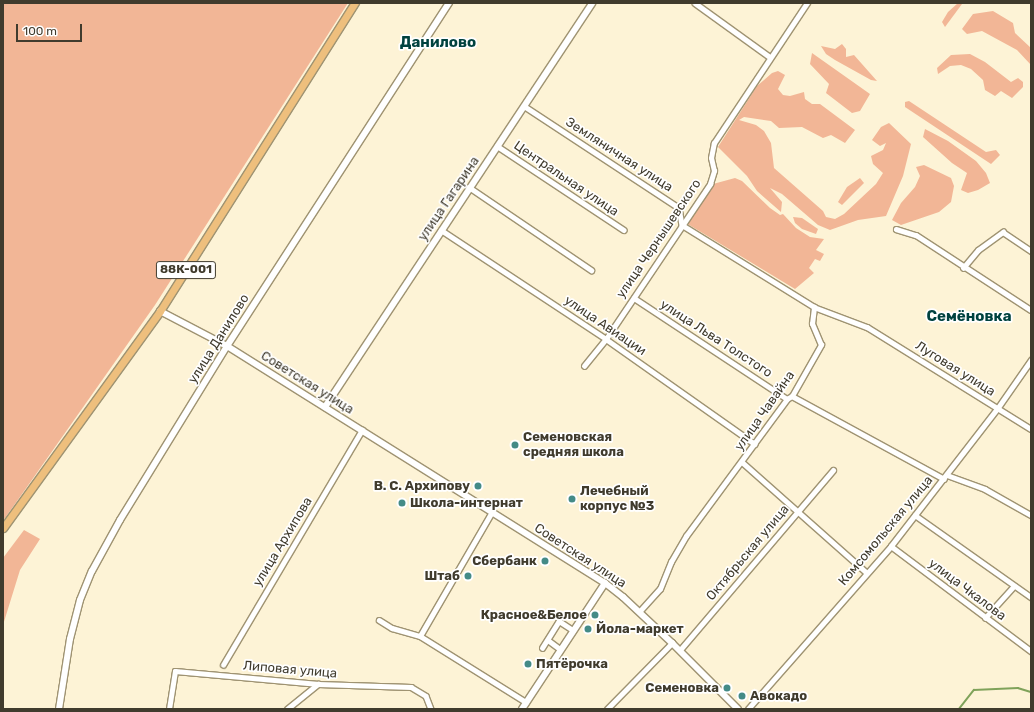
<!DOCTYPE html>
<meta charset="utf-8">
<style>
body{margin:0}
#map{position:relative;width:1034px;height:712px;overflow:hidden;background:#fdf3d6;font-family:Rubik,sans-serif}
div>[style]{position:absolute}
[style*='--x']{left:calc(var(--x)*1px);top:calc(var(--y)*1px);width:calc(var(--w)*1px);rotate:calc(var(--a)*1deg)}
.green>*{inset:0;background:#f2b696}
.stream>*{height:1.5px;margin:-0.75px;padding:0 0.75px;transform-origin:0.75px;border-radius:0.75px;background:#7fa25a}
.roads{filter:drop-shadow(1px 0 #9f9372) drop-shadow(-1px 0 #9f9372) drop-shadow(0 1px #9f9372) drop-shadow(0 -1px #9f9372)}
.street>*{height:4.5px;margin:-2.25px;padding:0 2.25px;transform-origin:2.25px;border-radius:2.25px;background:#fff}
.secondary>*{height:6px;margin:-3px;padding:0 3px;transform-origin:3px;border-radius:3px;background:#fff}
.primary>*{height:7px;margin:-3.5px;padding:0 3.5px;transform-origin:3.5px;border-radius:3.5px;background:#eebf7d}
.dots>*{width:11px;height:11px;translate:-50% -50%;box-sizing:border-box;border:2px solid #fff;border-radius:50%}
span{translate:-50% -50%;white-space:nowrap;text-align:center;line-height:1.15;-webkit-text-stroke:3.5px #fff;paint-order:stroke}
.shield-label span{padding:1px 3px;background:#fff;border:1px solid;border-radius:3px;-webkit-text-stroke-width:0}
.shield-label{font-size:12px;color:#403b2d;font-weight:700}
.street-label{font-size:13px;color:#403b2d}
.poi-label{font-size:13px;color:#403b2d;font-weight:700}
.left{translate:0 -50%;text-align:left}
.right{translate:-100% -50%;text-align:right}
.quarter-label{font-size:15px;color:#00423f;font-weight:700}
.frame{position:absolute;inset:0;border:4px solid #403b2d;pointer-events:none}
.scale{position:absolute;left:16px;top:24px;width:66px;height:18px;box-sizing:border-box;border:2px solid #403b2d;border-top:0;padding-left:5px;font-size:12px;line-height:14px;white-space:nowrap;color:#403b2d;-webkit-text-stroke:3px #fff;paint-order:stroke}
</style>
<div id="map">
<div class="green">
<div style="clip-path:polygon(3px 3px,348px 3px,155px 305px,3px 521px)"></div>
<div style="clip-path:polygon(958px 3px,962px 4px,945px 27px,942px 22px,948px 12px)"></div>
<div style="clip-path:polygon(993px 11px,1013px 23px,1015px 33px,1031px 48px,1031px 65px,1017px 50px,982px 31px,967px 34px,962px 29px,973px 14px)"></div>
<div style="clip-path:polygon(842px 44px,846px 49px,846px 57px,854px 55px,877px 81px,871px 80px,835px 60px,826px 54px,821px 46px,835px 49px)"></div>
<div style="clip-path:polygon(812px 53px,870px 94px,860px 111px,852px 113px,826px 93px,829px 84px,810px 64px)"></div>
<div style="clip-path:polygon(970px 54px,985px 62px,1011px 82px,1018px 78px,1023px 82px,1023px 87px,1012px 98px,1001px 91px,995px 96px,985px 90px,983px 80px,971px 69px,961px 65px,950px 66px,938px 74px,937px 68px,951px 55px)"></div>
<div style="clip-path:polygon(778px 71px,785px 75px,778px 89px,783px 95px,790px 96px,804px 92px,805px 99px,812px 104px,820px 104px,855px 130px,845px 143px,831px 135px,823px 138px,802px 127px,779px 128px,771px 121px,744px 117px,739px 120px,756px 125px,764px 131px,771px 143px,774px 168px,823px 211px,826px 217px,835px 219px,844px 214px,876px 184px,883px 173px,873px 164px,871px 156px,883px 150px,886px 143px,880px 146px,872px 140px,881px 127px,889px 123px,911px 144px,903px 176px,886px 216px,858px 220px,830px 230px,818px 225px,782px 194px,770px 188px,782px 202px,781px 212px,757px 191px,747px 176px,718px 147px,757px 86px,772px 73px)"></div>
<div style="clip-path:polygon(909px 101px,986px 152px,996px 150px,1000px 155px,991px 164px,905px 107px,905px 102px)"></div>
<div style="clip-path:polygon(925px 129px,948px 141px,976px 161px,986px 173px,990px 183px,978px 190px,968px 193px,961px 190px,967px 173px,952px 163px,923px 137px)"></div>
<div style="clip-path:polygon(924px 165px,951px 178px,954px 186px,951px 202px,939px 212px,901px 225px,892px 220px,901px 203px,915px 187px,920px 176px,916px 167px)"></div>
<div style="clip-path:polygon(735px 178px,742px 181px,770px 208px,780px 215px,783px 214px,796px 228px,810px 237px,824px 239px,816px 250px,824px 254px,820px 261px,815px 259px,809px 268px,814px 273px,795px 289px,686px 223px,713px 184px)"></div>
<div style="clip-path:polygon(860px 178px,864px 183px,842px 205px,838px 202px,847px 187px)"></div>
<div style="clip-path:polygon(793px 217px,802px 218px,818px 229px,816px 234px,802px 229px,795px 223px)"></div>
<div style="clip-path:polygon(24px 530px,40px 539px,20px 570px,3px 625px,3px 558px)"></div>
</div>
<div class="stream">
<div style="--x:959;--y:709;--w:24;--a:-52"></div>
<div style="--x:974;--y:690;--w:44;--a:-2.6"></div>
<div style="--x:1018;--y:688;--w:14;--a:17"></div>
</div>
<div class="roads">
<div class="street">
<div style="--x:695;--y:3;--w:92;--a:35.8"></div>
<div style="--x:524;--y:106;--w:186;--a:33.3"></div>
<div style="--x:679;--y:208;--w:17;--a:80"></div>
<div style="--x:682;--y:225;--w:155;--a:31.8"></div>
<div style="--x:814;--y:307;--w:57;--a:20.7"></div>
<div style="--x:867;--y:327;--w:193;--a:31.9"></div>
<div style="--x:497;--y:146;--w:152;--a:33.5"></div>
<div style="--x:469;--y:187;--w:148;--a:34.2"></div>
<div style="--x:896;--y:229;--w:21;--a:17"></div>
<div style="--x:916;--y:235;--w:137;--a:33.1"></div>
<div style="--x:441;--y:230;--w:198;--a:33.4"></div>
<div style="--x:606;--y:339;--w:182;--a:35.2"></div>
<div style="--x:963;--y:268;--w:23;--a:-50"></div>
<div style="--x:978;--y:250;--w:31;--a:-36"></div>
<div style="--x:1003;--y:232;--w:34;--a:34"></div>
<div style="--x:634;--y:298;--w:183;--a:33.4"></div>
<div style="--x:584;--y:366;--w:35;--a:-51"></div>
<div style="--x:606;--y:339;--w:187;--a:-56.1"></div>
<div style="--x:710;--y:184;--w:14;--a:-73"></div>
<div style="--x:714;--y:171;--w:13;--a:-103"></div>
<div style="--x:711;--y:158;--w:15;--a:-79"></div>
<div style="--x:714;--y:143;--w:168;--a:-56.4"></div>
<div style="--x:792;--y:396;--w:173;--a:28.6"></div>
<div style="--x:742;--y:462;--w:166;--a:41.6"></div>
<div style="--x:947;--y:475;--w:40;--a:20.2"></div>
<div style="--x:985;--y:489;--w:53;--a:29.5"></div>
<div style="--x:915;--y:515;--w:142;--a:35.3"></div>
<div style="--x:891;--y:546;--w:175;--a:36.9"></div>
<div style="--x:639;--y:612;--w:31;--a:-48"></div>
<div style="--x:660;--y:589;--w:29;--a:-68"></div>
<div style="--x:671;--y:562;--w:30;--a:-60"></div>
<div style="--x:686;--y:536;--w:170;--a:-53.6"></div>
<div style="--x:787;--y:399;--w:6;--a:-31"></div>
<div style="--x:792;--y:396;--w:59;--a:-60.4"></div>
<div style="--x:821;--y:345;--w:23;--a:-113"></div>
<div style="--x:812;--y:324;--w:17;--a:-83"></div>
<div style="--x:985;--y:618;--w:43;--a:-47.8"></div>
<div style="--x:379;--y:620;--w:15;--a:32"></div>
<div style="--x:392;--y:628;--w:29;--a:16"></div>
<div style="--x:420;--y:636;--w:125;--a:31.9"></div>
<div style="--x:420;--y:636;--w:143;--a:-59.9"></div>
<div style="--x:548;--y:640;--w:15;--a:37"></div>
<div style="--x:542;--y:648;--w:32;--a:-58"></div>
<div style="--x:559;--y:621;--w:17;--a:33"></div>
<div style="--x:680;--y:650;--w:236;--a:-49.6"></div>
<div style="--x:223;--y:665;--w:273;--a:-59.4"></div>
<div style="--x:169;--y:709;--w:38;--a:-81"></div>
<div style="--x:175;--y:671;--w:144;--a:5.2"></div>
<div style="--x:318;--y:684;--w:93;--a:1.8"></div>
<div style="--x:411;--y:687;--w:17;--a:31"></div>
<div style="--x:426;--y:696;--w:14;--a:69"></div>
<div style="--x:287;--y:709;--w:40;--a:-39"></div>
<div style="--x:607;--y:709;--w:93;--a:-45.4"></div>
<div style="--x:748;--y:709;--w:217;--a:-48.7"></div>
<div style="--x:891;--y:546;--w:173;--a:-52.3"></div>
<div style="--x:997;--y:409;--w:60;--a:-55.2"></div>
</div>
<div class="secondary">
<div style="--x:160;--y:311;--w:76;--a:27.6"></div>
<div style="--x:227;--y:346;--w:446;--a:32.1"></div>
<div style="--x:605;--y:583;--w:23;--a:38"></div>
<div style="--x:623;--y:597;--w:67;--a:43.2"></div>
<div style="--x:672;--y:643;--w:93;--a:45"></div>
<div style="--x:325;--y:407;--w:484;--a:-56.5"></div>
<div style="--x:59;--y:709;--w:71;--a:-81.1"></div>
<div style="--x:70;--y:639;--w:40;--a:-75.6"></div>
<div style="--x:80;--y:600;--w:31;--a:-68"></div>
<div style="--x:92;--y:571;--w:58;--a:-61.2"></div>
<div style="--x:120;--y:520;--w:204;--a:-58.4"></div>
<div style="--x:227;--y:346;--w:409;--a:-57.1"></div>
<div style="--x:522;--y:709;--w:151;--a:-56.6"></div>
</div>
<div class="primary">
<div style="--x:3;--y:528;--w:268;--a:-54.1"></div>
<div style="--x:160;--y:311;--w:365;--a:-57.7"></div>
</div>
</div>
<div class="dots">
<div style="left:515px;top:445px;background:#448b87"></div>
<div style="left:478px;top:486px;background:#448b87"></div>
<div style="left:572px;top:499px;background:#448b87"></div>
<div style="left:402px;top:503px;background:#448b87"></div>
<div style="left:545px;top:561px;background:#448b87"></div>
<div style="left:468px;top:576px;background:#448b87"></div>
<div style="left:595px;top:615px;background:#448b87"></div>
<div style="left:588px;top:629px;background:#448b87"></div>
<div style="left:528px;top:664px;background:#448b87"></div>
<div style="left:727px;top:688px;background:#448b87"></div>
<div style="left:742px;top:696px;background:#448b87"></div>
</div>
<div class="shield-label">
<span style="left:186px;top:270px">88К-001</span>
</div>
<div class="street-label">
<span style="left:619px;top:155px;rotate:33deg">Земляничная улица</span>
<span style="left:566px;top:179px;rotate:34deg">Центральная улица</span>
<span style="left:449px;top:199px;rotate:-56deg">улица Гагарина</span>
<span style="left:659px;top:239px;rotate:-56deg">улица Чернышевского</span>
<span style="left:605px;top:326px;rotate:34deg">улица Авиации</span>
<span style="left:219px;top:339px;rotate:-58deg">улица Данилово</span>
<span style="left:716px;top:339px;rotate:33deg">улица Льва Толстого</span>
<span style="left:955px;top:369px;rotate:32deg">Луговая улица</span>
<span style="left:307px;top:383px;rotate:32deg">Советская улица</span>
<span style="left:765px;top:411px;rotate:-55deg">улица Чавайна</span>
<span style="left:886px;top:531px;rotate:-50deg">Комсомольская улица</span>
<span style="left:283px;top:542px;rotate:-59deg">улица Архипова</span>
<span style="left:748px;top:553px;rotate:-50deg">Октябрьская улица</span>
<span style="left:580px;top:556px;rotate:33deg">Советская улица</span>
<span style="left:967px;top:590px;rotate:37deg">улица Чкалова</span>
<span style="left:290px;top:670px;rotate:5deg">Липовая улица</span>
</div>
<div class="poi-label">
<span class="left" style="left:523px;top:445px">Семеновская<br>средняя школа</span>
<span class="right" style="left:470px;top:486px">В. С. Архипову</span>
<span class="left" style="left:580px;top:499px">Лечебный<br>корпус №3</span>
<span class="left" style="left:410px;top:503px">Школа-интернат</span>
<span class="right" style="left:537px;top:561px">Сбербанк</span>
<span class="right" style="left:460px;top:576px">Штаб</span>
<span class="right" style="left:587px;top:615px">Красное&amp;Белое</span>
<span class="left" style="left:596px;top:629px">Йола-маркет</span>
<span class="left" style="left:536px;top:664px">Пятёрочка</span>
<span class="right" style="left:719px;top:688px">Семеновка</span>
<span class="left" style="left:750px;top:696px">Авокадо</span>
</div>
<div class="quarter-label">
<span style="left:438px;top:43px">Данилово</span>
<span style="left:969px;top:317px">Семёновка</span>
</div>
<div class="frame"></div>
<div class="scale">100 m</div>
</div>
